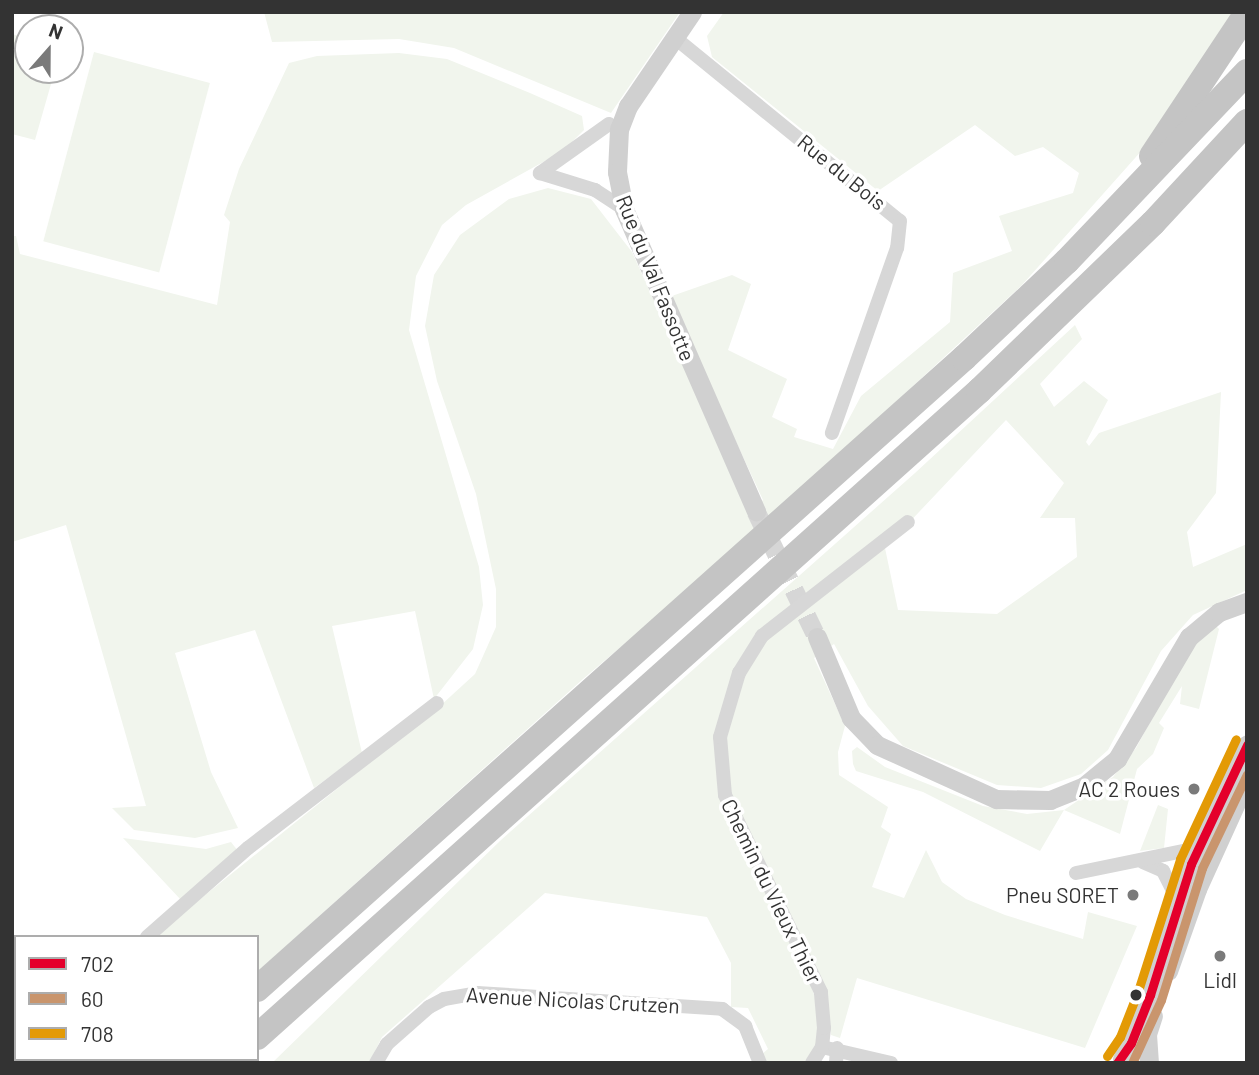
<!DOCTYPE html>
<style>
body{margin:0}
#map{position:relative;width:1259px;height:1075px;overflow:hidden;background:#fff;font-family:Barlow,sans-serif}
div>[style]{position:absolute}
[style*='--x']{left:calc(var(--x)*1px);top:calc(var(--y)*1px);width:calc(var(--w)*1px);rotate:calc(var(--a)*1deg)}
.green>*{inset:0;background:#f1f5ed;transform-origin:0 0}
.secondary-tunnel>*{height:19px;margin-top:-9.5px;transform-origin:0;background:repeating-linear-gradient(90deg,#d6d6d6 0 19px,transparent 0 29px)}
.street>*{height:14px;margin:-7px;padding:0 7px;transform-origin:7px;border-radius:7px;background:#d7d7d7}
.secondary>*{height:19px;margin:-9.5px;padding:0 9.5px;transform-origin:9.5px;border-radius:9.5px;background:#d0d0d0}
.highway>*{height:26px;margin:-13px;padding:0 13px;transform-origin:13px;border-radius:13px;background:#c4c4c4}
.bus-1>*{height:9px;margin:-4.5px;padding:0 4.5px;transform-origin:4.5px;border-radius:4.5px;background:#e4002b}
.bus-2>*{height:9px;margin:-4.5px;padding:0 4.5px;transform-origin:4.5px;border-radius:4.5px;background:#c9956d}
.bus-3>*{height:9px;margin:-4.5px;padding:0 4.5px;transform-origin:4.5px;border-radius:4.5px;background:#e39a05}
.dots>*{width:19px;height:19px;translate:-50% -50%;box-sizing:border-box;border:4px solid #fff;border-radius:50%}
span{translate:-50% -50%;white-space:nowrap;text-align:center;line-height:1.15;-webkit-text-stroke:7px #fff;paint-order:stroke}
.street-label{font-size:21px;color:#333}
.poi-label{font-size:21px;color:#333}
.right{translate:-100% -50%;text-align:right}
.frame{position:absolute;inset:0;border:14px solid #333;pointer-events:none}
.legend{position:absolute;left:14px;top:935px;width:245px;height:126px;box-sizing:border-box;background:#fff;border:2px solid #adadad;margin:0;padding:9px 12px;list-style:none;font-size:21px;color:#333}
.legend li{display:flex;align-items:center;gap:14px;height:35px}
.legend b{width:35px;border:2px solid #adadad}
.north{position:absolute;left:14px;top:14px;width:70px;height:70px;box-sizing:border-box;background:#fff;border:2px solid #adadad;border-radius:50%;rotate:21deg;font-size:19px;font-weight:700;line-height:28px;text-align:center;color:#333}
.north::after{content:'';display:block;margin:auto;width:24px;height:32px;background:#7a7a7a;clip-path:polygon(50% 0,100% 100%,50% 72%,0 100%)}
</style>
<div id="map">
<div class="green">
<div style="clip-path:polygon(264px 12px,680px 12px,611px 113px,454px 48px,399px 39px,272px 42px)"></div>
<div style="clip-path:polygon(724px 12px,1237px 12px,1168px 121px,1022px 285px,749px 538px,583px 679px,257px 972px,257px 937px,153px 937px,440px 706px,475px 674px,496px 627px,496px 589px,476px 494px,437px 381px,425px 326px,434px 275px,460px 235px,509px 199px,548px 188px,591px 199px,632px 252px,749px 512px,763px 500px,669px 297px,732px 275px,751px 284px,728px 350px,787px 379px,772px 417px,797px 429px,794px 437px,833px 449px,861px 396px,950px 322px,953px 273px,1012px 251px,999px 216px,1073px 193px,1079px 173px,1043px 147px,1015px 156px,975px 125px,878px 191px,712px 57px,707px 36px)"></div>
<div style="clip-path:polygon(12px 34px,28px 39px,28px 70px,55px 70px,35px 140px,12px 134px)"></div>
<div style="left:94px;top:52px;width:120px;height:196px;rotate:15deg"></div>
<div style="clip-path:polygon(399px 53px,447px 59px,530px 93px,582px 116px,584px 130px,563px 151px,466px 205px,442px 225px,416px 276px,409px 330px,479px 567px,483px 605px,473px 649px,434px 699px,415px 611px,332px 626px,362px 753px,314px 788px,255px 630px,175px 653px,211px 772px,238px 828px,195px 838px,134px 830px,112px 808px,146px 806px,66px 525px,12px 542px,12px 236px,16px 236px,20px 254px,217px 305px,230px 222px,224px 215px,239px 169px,289px 63px,317px 56px)"></div>
<div style="clip-path:polygon(evenodd,1075px 325px,1082px 339px,1040px 384px,1054px 407px,1084px 381px,1108px 400px,1086px 442px,1089px 446px,1099px 433px,1221px 392px,1216px 493px,1187px 532px,1193px 567px,1247px 544px,1247px 590px,1193px 615px,1161px 651px,1108px 750px,1081px 774px,1041px 788px,997px 785px,903px 746px,868px 706px,834px 644px,814px 658px,845px 726px,838px 752px,839px 775px,888px 807px,881px 827px,891px 834px,872px 887px,904px 898px,926px 850px,942px 882px,966px 899px,1005px 915px,1083px 939px,1088px 912px,1137px 926px,1085px 1048px,857px 978px,840px 1038px,831px 1035px,827px 994px,728px 789px,724px 756px,729px 685px,721px 802px,808px 977px,819px 1009px,818px 1042px,804px 1063px,767px 1063px,762px 1054px,768px 1049px,748px 1008px,731px 1007px,731px 963px,707px 917px,545px 893px,382px 1037px,369px 1063px,272px 1063px,501px 840px,915px 473px,1075px 325px,1006px 420px,1064px 483px,1040px 518px,1075px 518px,1077px 557px,997px 614px,898px 610px,885px 548px,1006px 420px)"></div>
<div style="clip-path:polygon(1214px 624px,1219px 629px,1199px 709px,1180px 704px,1182px 686px,1159px 723px,1164px 728px,1153px 754px,1137px 769px,1120px 834px,1064px 810px,1040px 851px,923px 792px,856px 771px,853px 764px,852px 751px,857px 747px,885px 767px,983px 806px,1027px 814px,1064px 810px,1113px 777px,1136px 748px,1188px 652px)"></div>
<div style="clip-path:polygon(1158px 805px,1168px 809px,1164px 848px,1140px 851px)"></div>
<div style="clip-path:polygon(123px 838px,206px 849px,231px 842px,238px 851px,181px 900px)"></div>
<div style="clip-path:polygon(12px 998px,16px 1059px,156px 1059px,12px 1063px)"></div>
</div>
<div class="secondary-tunnel">
<div style="--x:756;--y:511;--w:140;--a:64.2"></div>
</div>
<div class="street">
<div style="--x:674;--y:37;--w:291;--a:39.2"></div>
<div style="--x:900;--y:221;--w:27;--a:96"></div>
<div style="--x:897;--y:248;--w:196;--a:109.4"></div>
<div style="--x:609;--y:124;--w:85;--a:144.6"></div>
<div style="--x:540;--y:173;--w:58;--a:17.2"></div>
<div style="--x:595;--y:190;--w:35;--a:33"></div>
<div style="--x:1143;--y:862;--w:22;--a:24"></div>
<div style="--x:1163;--y:871;--w:34;--a:63"></div>
<div style="--x:1076;--y:873;--w:125;--a:-11.6"></div>
<div style="--x:147;--y:937;--w:135;--a:-41.4"></div>
<div style="--x:248;--y:848;--w:238;--a:-37.5"></div>
<div style="--x:12;--y:978;--w:4;--a:14"></div>
<div style="--x:822;--y:1047;--w:71;--a:13.1"></div>
<div style="--x:376;--y:1063;--w:22;--a:-60"></div>
<div style="--x:387;--y:1044;--w:56;--a:-41.4"></div>
<div style="--x:429;--y:1007;--w:17;--a:-28"></div>
<div style="--x:444;--y:999;--w:34;--a:-10"></div>
<div style="--x:477;--y:993;--w:246;--a:3.7"></div>
<div style="--x:722;--y:1009;--w:29;--a:36"></div>
<div style="--x:745;--y:1026;--w:40;--a:68"></div>
<div style="--x:812;--y:1063;--w:19;--a:-58"></div>
<div style="--x:822;--y:1047;--w:19;--a:-84"></div>
<div style="--x:824;--y:1028;--w:36;--a:-95"></div>
<div style="--x:821;--y:992;--w:219;--a:-116"></div>
<div style="--x:725;--y:795;--w:58;--a:-94.9"></div>
<div style="--x:720;--y:737;--w:67;--a:-73.5"></div>
<div style="--x:739;--y:673;--w:44;--a:-58.1"></div>
<div style="--x:762;--y:636;--w:185;--a:-38"></div>
<div style="--x:836;--y:1063;--w:15;--a:-86"></div>
</div>
<div class="secondary">
<div style="--x:692;--y:12;--w:114;--a:124.2"></div>
<div style="--x:628;--y:106;--w:25;--a:111"></div>
<div style="--x:619;--y:129;--w:43;--a:92.7"></div>
<div style="--x:617;--y:172;--w:38;--a:79"></div>
<div style="--x:624;--y:209;--w:330;--a:66.4"></div>
<div style="--x:817;--y:637;--w:88;--a:67.2"></div>
<div style="--x:851;--y:718;--w:37;--a:46"></div>
<div style="--x:877;--y:745;--w:131;--a:24.4"></div>
<div style="--x:996;--y:799;--w:54;--a:1.1"></div>
<div style="--x:1050;--y:800;--w:37;--a:-22"></div>
<div style="--x:1084;--y:786;--w:43;--a:-39.3"></div>
<div style="--x:1117;--y:759;--w:142;--a:-59.5"></div>
<div style="--x:1189;--y:637;--w:39;--a:-40"></div>
<div style="--x:1219;--y:612;--w:30;--a:-20"></div>
<div style="--x:1168;--y:971;--w:87;--a:-70.5"></div>
<div style="--x:1197;--y:889;--w:121;--a:-65.6"></div>
<div style="--x:1122;--y:1059;--w:70;--a:-66.4"></div>
<div style="--x:1150;--y:995;--w:137;--a:-72.6"></div>
<div style="--x:1191;--y:864;--w:132;--a:-65"></div>
<div style="--x:1149;--y:1063;--w:29;--a:-94"></div>
<div style="--x:1147;--y:1034;--w:19;--a:-72"></div>
</div>
<div class="highway">
<div style="--x:1152;--y:156;--w:172;--a:-56.4"></div>
<div style="--x:257;--y:989;--w:948;--a:-41.75"></div>
<div style="--x:964;--y:358;--w:141;--a:-43.3"></div>
<div style="--x:1067;--y:261;--w:261;--a:-46.4"></div>
<div style="--x:257;--y:1037;--w:969;--a:-41.82"></div>
<div style="--x:979;--y:391;--w:242;--a:-44"></div>
<div style="--x:1153;--y:223;--w:138;--a:-47.1"></div>
<div style="--x:175;--y:1063;--w:5;--a:-53"></div>
<div style="--x:228;--y:1063;--w:6;--a:-45"></div>
</div>
<div class="bus-1">
<div style="--x:1117;--y:1063;--w:24;--a:-55"></div>
<div style="--x:1131;--y:1043;--w:52;--a:-68.4"></div>
<div style="--x:1150;--y:995;--w:137;--a:-72.6"></div>
<div style="--x:1191;--y:864;--w:132;--a:-64.8"></div>
</div>
<div class="bus-2">
<div style="--x:1132;--y:1063;--w:69;--a:-65.3"></div>
<div style="--x:1161;--y:1000;--w:138;--a:-72.7"></div>
<div style="--x:1202;--y:868;--w:104;--a:-64.4"></div>
</div>
<div class="bus-3">
<div style="--x:1107;--y:1056;--w:23;--a:-56"></div>
<div style="--x:1120;--y:1037;--w:49;--a:-68.6"></div>
<div style="--x:1138;--y:991;--w:139;--a:-72.3"></div>
<div style="--x:1180;--y:859;--w:132;--a:-65"></div>
</div>
<div class="dots">
<div style="left:1194px;top:789px;background:#7a7a7a"></div>
<div style="left:1133px;top:895px;background:#7a7a7a"></div>
<div style="left:1220px;top:956px;background:#7a7a7a"></div>
<div style="left:1136px;top:995px;background:#333"></div>
</div>
<div class="street-label">
<span style="left:842px;top:172px;rotate:39deg">Rue du Bois</span>
<span style="left:656px;top:278px;rotate:68deg">Rue du Val Fassotte</span>
<span style="left:772px;top:891px;rotate:64deg">Chemin du Vieux Thier</span>
<span style="left:573px;top:1000px;rotate:3deg">Avenue Nicolas Crutzen</span>
</div>
<div class="poi-label">
<span class="right" style="left:1180px;top:789px">AC 2 Roues</span>
<span class="right" style="left:1119px;top:895px">Pneu SORET</span>
<span style="left:1220px;top:980px">Lidl</span>
</div>
<div class="frame"></div>
<ul class="legend">
<li><b style="height:9px;background:#e4002b"></b>702</li>
<li><b style="height:9px;background:#c9956d"></b>60</li>
<li><b style="height:9px;background:#e39a05"></b>708</li>
</ul>
<div class="north">N</div>
</div>
